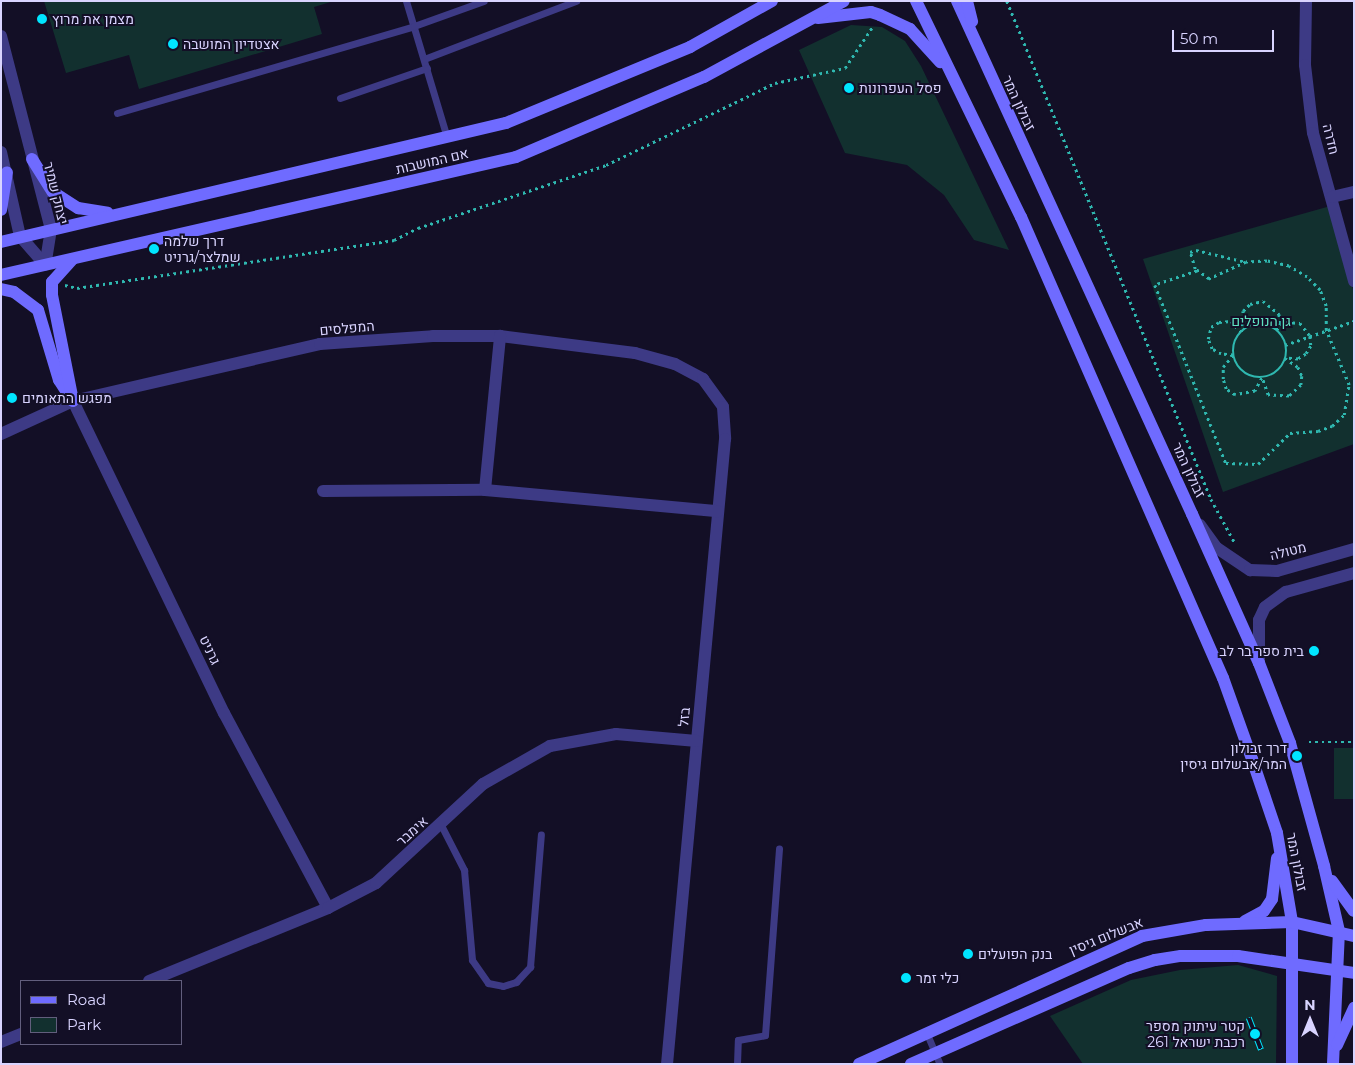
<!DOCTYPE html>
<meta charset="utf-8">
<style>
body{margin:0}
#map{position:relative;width:1355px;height:1065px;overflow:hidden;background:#130f26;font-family:Montserrat,Heebo,sans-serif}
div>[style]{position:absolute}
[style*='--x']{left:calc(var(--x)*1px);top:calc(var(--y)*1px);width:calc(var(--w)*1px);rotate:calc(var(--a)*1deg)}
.green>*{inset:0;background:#12302f;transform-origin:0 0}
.path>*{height:2.5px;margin-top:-1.25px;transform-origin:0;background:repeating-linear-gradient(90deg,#2fb8b0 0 2.5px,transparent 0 6.5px)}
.path>.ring{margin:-1.25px;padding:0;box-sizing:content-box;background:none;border:2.5px solid #2fb8b0;border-radius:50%}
.lane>*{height:7px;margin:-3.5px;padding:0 3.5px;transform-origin:3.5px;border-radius:3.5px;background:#3d3a85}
.street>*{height:12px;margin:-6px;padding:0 6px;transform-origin:6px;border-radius:6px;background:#3d3a85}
.secondary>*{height:12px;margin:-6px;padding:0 6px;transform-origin:6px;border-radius:6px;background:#6f6bff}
.rail>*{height:5.5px;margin-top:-2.75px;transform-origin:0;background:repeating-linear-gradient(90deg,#130f26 0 11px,#00e5ff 0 22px);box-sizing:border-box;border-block:1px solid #00e5ff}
.dots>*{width:14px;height:14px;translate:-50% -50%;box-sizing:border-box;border:2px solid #130f26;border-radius:50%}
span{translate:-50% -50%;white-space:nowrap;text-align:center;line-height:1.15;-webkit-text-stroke:4px #130f26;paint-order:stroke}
.poi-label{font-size:14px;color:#d9d4ff}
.left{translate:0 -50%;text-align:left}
.right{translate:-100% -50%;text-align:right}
.street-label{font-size:14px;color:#d9d4ff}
.park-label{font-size:14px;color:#5fe0c0}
.frame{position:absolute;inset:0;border:2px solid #d9d4ff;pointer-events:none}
.legend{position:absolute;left:20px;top:980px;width:162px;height:65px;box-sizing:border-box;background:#130f26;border:1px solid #625e7d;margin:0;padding:6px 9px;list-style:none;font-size:15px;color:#d9d4ff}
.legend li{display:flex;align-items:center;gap:10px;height:25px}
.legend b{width:25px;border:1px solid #625e7d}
.north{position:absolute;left:1285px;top:995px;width:50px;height:50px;-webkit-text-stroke:4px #130f26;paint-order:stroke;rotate:0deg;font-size:14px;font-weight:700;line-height:20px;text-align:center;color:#d9d4ff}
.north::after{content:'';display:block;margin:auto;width:18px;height:22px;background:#d9d4ff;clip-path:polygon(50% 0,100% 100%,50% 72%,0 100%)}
.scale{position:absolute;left:1172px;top:30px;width:102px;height:22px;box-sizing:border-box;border:2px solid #d9d4ff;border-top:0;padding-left:6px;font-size:15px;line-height:18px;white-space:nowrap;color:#d9d4ff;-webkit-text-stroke:4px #130f26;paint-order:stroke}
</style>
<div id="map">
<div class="green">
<div style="clip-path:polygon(44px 1px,334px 1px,314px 7px,322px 34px,139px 89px,129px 55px,66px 73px)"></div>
<div style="clip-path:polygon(851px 25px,882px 27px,905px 41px,921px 66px,1009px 250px,974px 240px,944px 195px,907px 165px,845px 153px,799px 50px)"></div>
<div style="clip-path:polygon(1334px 205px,1354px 294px,1354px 444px,1223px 492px,1143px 259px)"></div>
<div style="left:1334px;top:748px;width:20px;height:51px"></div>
<div style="clip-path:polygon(1238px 965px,1277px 976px,1276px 1064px,1083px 1064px,1050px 1016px,1131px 980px,1180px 970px)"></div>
</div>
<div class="path">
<div style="--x:1007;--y:1;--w:538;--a:67.72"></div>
<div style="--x:1211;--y:499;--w:50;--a:61.4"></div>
<div style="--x:1197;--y:271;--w:44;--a:161.6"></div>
<div style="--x:1155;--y:285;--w:192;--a:68.3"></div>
<div style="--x:1226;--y:463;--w:32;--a:2"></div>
<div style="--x:1258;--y:464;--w:45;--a:-44.1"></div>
<div style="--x:1290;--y:433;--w:28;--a:-4"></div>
<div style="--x:1318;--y:431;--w:15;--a:-20"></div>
<div style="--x:1332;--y:426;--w:16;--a:-43"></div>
<div style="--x:1344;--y:415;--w:30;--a:-81"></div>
<div style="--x:1349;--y:385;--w:60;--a:-112.7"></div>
<div style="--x:1326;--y:330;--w:24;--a:-90"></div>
<div style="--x:1326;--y:306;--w:17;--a:-111"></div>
<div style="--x:1320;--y:290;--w:18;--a:-135"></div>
<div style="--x:1307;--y:277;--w:21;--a:-149"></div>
<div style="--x:1289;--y:266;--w:23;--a:-167"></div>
<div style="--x:1267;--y:261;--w:21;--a:177"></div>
<div style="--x:1246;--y:262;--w:41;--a:155.3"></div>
<div style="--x:1209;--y:279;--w:17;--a:-144"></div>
<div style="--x:1195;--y:269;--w:18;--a:-106"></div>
<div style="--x:1190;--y:252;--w:6;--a:-18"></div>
<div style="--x:1196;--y:250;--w:51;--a:13.5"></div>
<div style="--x:65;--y:285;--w:12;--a:14"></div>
<div style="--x:77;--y:288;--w:321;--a:-8.6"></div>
<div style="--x:394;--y:240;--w:27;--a:-27"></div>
<div style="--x:418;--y:228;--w:198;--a:-18.5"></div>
<div style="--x:606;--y:165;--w:188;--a:-25.9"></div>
<div style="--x:775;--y:83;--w:72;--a:-12.1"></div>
<div style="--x:845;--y:68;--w:50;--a:-56.3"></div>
<div style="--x:1263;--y:301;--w:21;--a:39"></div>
<div style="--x:1279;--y:314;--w:9;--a:77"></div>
<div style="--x:1281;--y:323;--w:9;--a:126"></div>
<div style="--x:1276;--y:330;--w:13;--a:-39"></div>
<div style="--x:1286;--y:322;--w:14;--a:4"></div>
<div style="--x:1300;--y:323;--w:16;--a:52"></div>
<div style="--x:1310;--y:336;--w:10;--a:84"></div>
<div style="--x:1311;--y:346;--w:9;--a:122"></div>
<div style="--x:1306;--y:354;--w:9;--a:148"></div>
<div style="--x:1298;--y:359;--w:13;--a:-176"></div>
<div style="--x:1285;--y:358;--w:16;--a:35"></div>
<div style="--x:1298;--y:367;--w:10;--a:66"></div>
<div style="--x:1302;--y:376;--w:9;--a:96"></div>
<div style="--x:1301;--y:385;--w:16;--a:137"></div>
<div style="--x:1289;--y:396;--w:21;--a:-177"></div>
<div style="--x:1268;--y:395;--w:18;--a:-109"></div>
<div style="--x:1262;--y:378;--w:15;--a:118"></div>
<div style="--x:1255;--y:391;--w:20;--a:169"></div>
<div style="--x:1235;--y:395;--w:11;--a:-146"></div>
<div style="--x:1226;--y:389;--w:10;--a:-107"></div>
<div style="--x:1223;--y:379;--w:12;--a:-90"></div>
<div style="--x:1223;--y:367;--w:16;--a:-50"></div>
<div style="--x:1233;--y:355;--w:12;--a:-175"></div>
<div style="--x:1221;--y:354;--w:10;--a:-151"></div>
<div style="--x:1212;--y:349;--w:11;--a:-112"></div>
<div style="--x:1208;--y:339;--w:12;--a:-76"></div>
<div style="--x:1211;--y:327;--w:9;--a:-32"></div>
<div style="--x:1219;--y:322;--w:12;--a:-5"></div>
<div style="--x:1231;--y:321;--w:15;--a:48"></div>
<div style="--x:1241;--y:332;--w:21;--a:-85"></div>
<div style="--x:1243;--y:311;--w:10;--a:-45"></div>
<div style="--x:1250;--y:304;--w:13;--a:-13"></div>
<div class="ring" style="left:1233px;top:324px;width:51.5px;height:51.5px"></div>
<div style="--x:1285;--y:345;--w:73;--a:-19.2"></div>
<div style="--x:1309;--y:742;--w:45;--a:0"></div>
</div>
<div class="lane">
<div style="--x:406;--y:1;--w:143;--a:73.3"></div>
<div style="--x:424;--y:59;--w:163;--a:-20.9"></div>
<div style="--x:340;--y:98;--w:92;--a:-19"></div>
<div style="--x:117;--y:113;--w:309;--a:-16.3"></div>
<div style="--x:414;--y:26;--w:74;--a:-19.7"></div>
<div style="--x:441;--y:825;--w:51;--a:62.9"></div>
<div style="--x:464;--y:870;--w:90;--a:84.9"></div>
<div style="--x:472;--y:960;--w:28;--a:55"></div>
<div style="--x:488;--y:983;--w:15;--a:11"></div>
<div style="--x:503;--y:986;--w:14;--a:-17"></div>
<div style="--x:516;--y:982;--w:21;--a:-47"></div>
<div style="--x:530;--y:967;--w:133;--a:-85.3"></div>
<div style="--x:927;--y:1034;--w:33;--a:67"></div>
<div style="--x:737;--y:1064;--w:24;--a:-88"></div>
<div style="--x:738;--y:1040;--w:27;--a:-10"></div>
<div style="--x:765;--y:1035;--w:187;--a:-85.7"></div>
</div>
<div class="street">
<div style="--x:1306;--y:1;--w:64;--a:90.9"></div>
<div style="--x:1305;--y:65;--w:68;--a:83.3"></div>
<div style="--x:1313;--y:133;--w:154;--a:74.5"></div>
<div style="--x:1;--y:36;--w:199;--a:75.5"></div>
<div style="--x:51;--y:229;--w:36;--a:99"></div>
<div style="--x:1;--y:152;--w:86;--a:77.3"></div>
<div style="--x:20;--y:236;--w:38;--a:49"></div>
<div style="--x:1332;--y:197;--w:23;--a:-13"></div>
<div style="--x:73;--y:401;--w:347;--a:64.2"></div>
<div style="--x:224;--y:713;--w:221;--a:61.9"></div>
<div style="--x:1;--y:434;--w:79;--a:-24.6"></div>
<div style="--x:73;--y:401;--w:253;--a:-13"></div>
<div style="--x:320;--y:344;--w:113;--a:-4"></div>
<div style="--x:433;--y:336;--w:67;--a:0"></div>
<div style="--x:500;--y:336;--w:136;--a:7.2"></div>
<div style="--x:635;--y:353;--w:41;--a:15.4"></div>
<div style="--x:675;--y:364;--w:32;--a:28"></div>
<div style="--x:703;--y:379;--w:34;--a:54"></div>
<div style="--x:723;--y:407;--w:32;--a:86"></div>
<div style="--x:725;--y:439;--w:628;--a:95.3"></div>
<div style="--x:485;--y:490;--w:234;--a:5.2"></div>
<div style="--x:323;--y:491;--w:162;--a:-0.4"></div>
<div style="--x:485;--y:490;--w:155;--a:-84.4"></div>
<div style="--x:1200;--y:525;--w:29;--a:54"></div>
<div style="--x:1217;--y:548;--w:40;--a:34"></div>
<div style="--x:1250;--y:570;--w:27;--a:2"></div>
<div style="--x:1277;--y:571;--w:80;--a:-15.9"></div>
<div style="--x:1259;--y:663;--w:43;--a:-90"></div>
<div style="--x:1259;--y:620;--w:14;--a:-65"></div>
<div style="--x:1265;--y:607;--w:26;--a:-36"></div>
<div style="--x:1286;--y:592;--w:71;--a:-15.6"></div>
<div style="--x:149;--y:981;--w:193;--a:-22.2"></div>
<div style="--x:328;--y:908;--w:54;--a:-27.5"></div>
<div style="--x:376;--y:883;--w:146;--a:-42.8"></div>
<div style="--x:483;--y:784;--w:77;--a:-29.6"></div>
<div style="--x:550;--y:746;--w:67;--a:-10.3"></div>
<div style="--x:616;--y:734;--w:81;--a:4.9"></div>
<div style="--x:1;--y:1042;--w:22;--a:-22"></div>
</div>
<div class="secondary">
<div style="--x:916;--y:1;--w:240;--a:64.1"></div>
<div style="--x:1021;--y:217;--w:503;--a:66.34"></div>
<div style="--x:1223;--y:678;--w:86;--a:70.3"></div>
<div style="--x:1252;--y:759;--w:78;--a:71.3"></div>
<div style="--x:1277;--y:833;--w:90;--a:80.4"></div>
<div style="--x:1292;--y:922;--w:142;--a:90"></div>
<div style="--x:957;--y:1;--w:564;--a:65.39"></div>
<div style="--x:1192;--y:514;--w:163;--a:65.8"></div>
<div style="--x:1259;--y:663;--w:86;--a:68.8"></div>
<div style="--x:1290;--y:743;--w:128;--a:74.5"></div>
<div style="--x:1324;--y:866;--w:67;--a:77"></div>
<div style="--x:1339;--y:931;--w:133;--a:92.6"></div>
<div style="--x:967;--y:1;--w:21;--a:76"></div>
<div style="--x:818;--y:18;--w:53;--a:-6.5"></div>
<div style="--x:871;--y:12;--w:9;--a:18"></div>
<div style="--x:880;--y:15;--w:33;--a:25"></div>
<div style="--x:910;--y:29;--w:45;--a:47.7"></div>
<div style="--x:32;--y:159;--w:39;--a:58"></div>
<div style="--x:53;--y:192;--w:30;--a:33"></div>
<div style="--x:78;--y:208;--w:30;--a:9"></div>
<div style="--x:1;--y:210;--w:38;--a:-81"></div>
<div style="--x:1;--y:242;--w:519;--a:-13.26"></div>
<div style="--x:506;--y:123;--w:199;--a:-22.4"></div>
<div style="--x:690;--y:47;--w:94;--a:-29.3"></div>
<div style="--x:1;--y:275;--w:528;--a:-12.91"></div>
<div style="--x:516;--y:157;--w:204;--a:-23.1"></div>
<div style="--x:704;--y:77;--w:159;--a:-28.5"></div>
<div style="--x:1;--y:289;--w:13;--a:13"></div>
<div style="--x:14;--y:292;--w:30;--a:37"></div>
<div style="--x:38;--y:310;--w:73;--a:73.3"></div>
<div style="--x:59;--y:380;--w:24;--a:57"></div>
<div style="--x:73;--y:401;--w:108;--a:-101.2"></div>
<div style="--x:52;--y:295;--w:13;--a:-90"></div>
<div style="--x:52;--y:282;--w:31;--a:-48"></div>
<div style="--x:1332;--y:881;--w:37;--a:54"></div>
<div style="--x:1245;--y:921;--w:21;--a:-28"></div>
<div style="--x:1264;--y:911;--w:14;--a:-56"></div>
<div style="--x:1272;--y:899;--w:41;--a:-83"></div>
<div style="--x:1337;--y:1045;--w:41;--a:-65.3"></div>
<div style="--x:859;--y:1064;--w:311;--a:-24.3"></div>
<div style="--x:1142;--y:936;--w:65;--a:-9.8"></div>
<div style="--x:1206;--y:925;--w:86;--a:-2"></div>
<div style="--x:1292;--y:922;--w:64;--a:12.7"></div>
<div style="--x:911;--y:1064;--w:238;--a:-23.8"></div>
<div style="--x:1129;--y:968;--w:27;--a:-17"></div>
<div style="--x:1155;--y:960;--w:26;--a:-9"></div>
<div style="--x:1181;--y:956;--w:57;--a:0"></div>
<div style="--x:1238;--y:956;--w:117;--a:8.3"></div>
</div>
<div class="rail">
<div style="--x:1249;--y:1018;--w:34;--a:69"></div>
</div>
<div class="dots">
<div style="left:42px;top:19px;background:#00e5ff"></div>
<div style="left:173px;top:44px;background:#00e5ff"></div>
<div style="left:849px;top:88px;background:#00e5ff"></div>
<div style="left:154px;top:249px;background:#00e5ff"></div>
<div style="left:12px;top:398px;background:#00e5ff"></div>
<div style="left:1314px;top:651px;background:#00e5ff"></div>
<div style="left:1297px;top:756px;background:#00e5ff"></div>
<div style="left:968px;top:954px;background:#00e5ff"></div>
<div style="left:906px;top:978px;background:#00e5ff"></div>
<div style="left:1255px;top:1034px;background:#00e5ff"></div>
</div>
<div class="poi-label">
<span class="left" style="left:52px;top:19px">מצמן את מרוץ</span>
<span class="left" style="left:183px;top:44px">אצטדיון המושבה</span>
<span class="left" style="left:859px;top:88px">פסל העפרונות</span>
<span class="left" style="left:164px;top:249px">דרך שלמה<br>שמלצר/גרניט</span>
<span class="left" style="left:22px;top:398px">מפגש התאומים</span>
<span class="right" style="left:1304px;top:651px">בית ספר בר לב</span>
<span class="right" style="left:1287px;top:756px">דרך זבולון<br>המר/אבשלום גיסין</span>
<span class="left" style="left:978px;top:954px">בנק הפועלים</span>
<span class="left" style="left:916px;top:978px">כלי זמר</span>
<span class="right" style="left:1245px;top:1034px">קטר עיתוק מספר<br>261 רכבת ישראל</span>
</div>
<div class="street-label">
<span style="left:1019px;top:103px;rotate:65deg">זבולון המר</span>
<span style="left:1331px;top:139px;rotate:76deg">חדרה</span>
<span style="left:432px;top:161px;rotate:-13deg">אם המושבות</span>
<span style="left:56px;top:193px;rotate:76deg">יצחק שמיר</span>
<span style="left:347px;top:328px;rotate:-5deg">המפלסים</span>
<span style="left:1189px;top:470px;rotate:65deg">זבולון המר</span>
<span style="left:1288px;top:551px;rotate:-14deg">מטולה</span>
<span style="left:210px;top:650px;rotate:64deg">גרניט</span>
<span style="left:684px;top:717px;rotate:-85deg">בזל</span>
<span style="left:412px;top:831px;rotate:-42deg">אימבר</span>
<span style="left:1297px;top:862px;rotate:79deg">זבולון המר</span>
<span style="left:1106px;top:936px;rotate:-22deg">אבשלום גיסין</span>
</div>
<div class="park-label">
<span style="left:1261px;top:321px">גן הנופלים</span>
</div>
<div class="frame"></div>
<ul class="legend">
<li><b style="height:6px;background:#6f6bff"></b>Road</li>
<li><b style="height:14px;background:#12302f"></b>Park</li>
</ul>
<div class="north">N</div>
<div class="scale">50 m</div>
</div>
